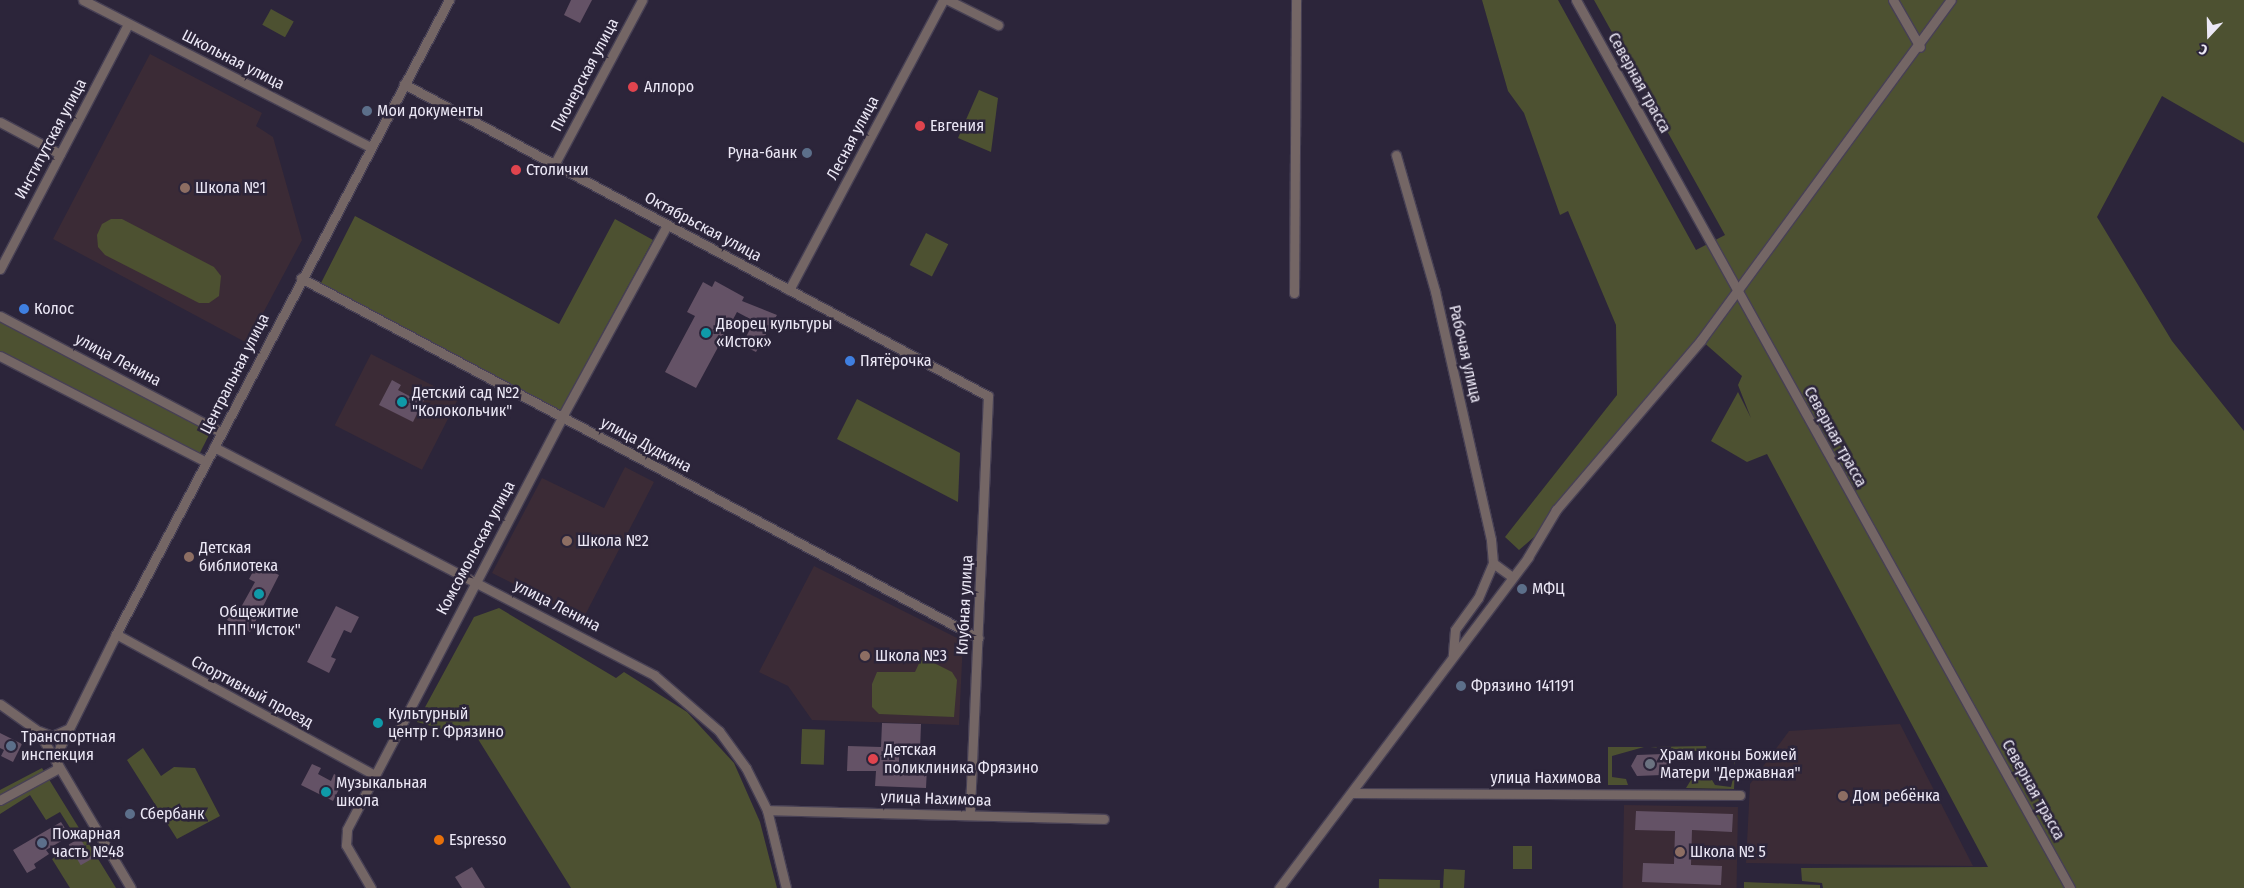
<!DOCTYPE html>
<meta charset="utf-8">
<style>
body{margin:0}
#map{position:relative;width:2244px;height:888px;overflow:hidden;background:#2c253a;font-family:"Fira Sans Condensed",sans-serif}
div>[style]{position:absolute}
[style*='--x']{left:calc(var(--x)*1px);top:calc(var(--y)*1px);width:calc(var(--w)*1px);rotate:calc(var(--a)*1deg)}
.education>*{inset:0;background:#3b2b36;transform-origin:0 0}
.green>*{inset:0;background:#4d5131;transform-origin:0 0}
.building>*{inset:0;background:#645266;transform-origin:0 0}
.roads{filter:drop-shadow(1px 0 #474054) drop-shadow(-1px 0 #474054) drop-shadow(0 1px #474054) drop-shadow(0 -1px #474054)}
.minor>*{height:9px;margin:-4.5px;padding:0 4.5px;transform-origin:4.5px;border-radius:4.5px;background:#746665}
.dots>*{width:14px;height:14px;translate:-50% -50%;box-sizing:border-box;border:2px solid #2c253a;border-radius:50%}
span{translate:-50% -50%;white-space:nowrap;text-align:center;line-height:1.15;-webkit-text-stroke:5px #2c253a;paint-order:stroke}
.street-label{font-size:16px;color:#ece8f6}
.poi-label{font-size:16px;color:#ece8f6}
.left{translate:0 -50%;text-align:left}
.right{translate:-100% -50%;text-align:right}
.north{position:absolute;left:2184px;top:10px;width:50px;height:50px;-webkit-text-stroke:4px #2c253a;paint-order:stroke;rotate:201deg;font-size:14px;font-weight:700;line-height:20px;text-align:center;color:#ece8f6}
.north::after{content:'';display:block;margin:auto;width:18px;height:22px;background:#ece8f6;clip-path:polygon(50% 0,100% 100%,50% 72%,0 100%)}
</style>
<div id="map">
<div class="education">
<div style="clip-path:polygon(150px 54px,262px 113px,256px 126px,273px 137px,302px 240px,247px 343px,53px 239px)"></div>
<div style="left:371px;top:354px;width:98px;height:80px;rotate:27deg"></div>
<div style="clip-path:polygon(625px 467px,654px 482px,583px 619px,492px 573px,542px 478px,604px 508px)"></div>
<div style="clip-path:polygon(814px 566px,963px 641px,959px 725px,812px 720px,788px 686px,759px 672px)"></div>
<div style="clip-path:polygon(1900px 724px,1973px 866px,1746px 863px,1750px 784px,1789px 731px)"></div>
<div style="left:1624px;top:805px;width:114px;height:83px;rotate:1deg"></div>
</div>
<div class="green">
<div style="clip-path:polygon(1482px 0,1558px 0,1696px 250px,1725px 235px,1594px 0,2244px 0,2244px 143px,2162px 96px,2097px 217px,2172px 341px,2244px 431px,2244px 888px,1823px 888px,1822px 883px,1802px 881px,1801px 868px,1988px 867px,1767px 454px,1747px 462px,1711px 441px,1738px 392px,1751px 418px,1738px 385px,1742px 376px,1701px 340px,1542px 530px,1519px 550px,1505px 537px,1617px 395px,1616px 325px,1568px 211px,1560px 215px,1524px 113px,1508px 91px)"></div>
<div style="left:271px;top:9px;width:26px;height:18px;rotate:29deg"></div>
<div style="clip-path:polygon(979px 90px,998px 98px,991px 152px,958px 138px)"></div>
<div style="clip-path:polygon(355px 216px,559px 324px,615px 219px,653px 240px,560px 411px,321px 283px)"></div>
<div style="clip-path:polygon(111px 219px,122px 219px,214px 267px,221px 276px,219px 296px,209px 303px,199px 303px,105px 255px,98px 247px,97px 235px,102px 224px)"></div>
<div style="left:926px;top:233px;width:25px;height:36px;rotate:27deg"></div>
<div style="left:0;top:321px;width:238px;height:30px;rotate:27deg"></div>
<div style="clip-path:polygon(857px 399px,960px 453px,958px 502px,837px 439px)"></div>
<div style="clip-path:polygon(499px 608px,616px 678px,624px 672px,687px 712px,734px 763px,760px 822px,777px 888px,571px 888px,478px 739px,417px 722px,474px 617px)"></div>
<div style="clip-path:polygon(922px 657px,952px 672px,957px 680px,954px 717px,879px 714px,872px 707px,872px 684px,877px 672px,915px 672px)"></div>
<div style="left:802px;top:729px;width:23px;height:35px;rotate:2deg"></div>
<div style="clip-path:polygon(1706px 746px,1707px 751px,1735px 751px,1735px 765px,1732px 754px,1650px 747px)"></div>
<div style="clip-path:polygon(1608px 747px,1644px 747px,1612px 756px,1612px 777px,1626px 779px,1628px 785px,1608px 785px)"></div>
<div style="clip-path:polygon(143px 748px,161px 776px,174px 767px,195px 768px,220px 816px,177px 839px,127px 760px)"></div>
<div style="clip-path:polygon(42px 768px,116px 888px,70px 888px,52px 859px,79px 842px,60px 812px,46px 820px,30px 795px,0 814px,0 790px)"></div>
<div style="clip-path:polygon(1735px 770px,1734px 789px,1686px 788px,1691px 780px,1712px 780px,1715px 785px,1731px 787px)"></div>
<div style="left:1513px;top:846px;width:19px;height:23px"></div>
<div style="left:1444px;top:869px;width:21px;height:19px;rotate:3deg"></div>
<div style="left:1379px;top:879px;width:61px;height:9px;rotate:1deg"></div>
<div style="clip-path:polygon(1744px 882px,1820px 885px,1820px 888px,1744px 888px)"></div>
</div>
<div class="building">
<div style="clip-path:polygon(571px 0,592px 0,580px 23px,564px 15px)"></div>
<div style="clip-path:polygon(715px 281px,744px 297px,742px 301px,777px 315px,756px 352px,742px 345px,754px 321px,737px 312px,696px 388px,665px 372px,695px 316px,687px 312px,703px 282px,712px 287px)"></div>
<div style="clip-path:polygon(392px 380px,401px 385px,398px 390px,415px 399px,418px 394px,425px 398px,413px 422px,379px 405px)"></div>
<div style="clip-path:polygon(257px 564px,279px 575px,250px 632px,227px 620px,234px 606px,240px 609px,255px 582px,249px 579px)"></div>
<div style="clip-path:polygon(336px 606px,359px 617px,351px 633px,344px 630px,331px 657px,336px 659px,329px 673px,307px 662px)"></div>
<div style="clip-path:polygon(882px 723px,921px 724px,920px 751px,899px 750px,899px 768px,927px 768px,926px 788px,875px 786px,876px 771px,847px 771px,848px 746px,881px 747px)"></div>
<div style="clip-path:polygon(0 733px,22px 744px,13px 762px,1px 756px,4px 750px,0 748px)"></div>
<div style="clip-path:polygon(1663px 754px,1669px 766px,1662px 775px,1637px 776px,1631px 766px,1637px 755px)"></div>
<div style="clip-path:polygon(312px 764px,321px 768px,318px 774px,331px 781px,334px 774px,344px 779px,333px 801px,301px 785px)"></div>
<div style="clip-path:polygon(1636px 811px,1733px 814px,1732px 832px,1692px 830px,1691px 865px,1722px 866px,1721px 885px,1642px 882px,1643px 863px,1674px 864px,1675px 831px,1635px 830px)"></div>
<div style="clip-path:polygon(61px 822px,70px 836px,46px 850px,49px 854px,34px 864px,36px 868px,27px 873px,13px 850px)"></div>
<div style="left:80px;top:838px;width:24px;height:13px;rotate:60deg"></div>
<div style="clip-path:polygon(472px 867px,485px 888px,462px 888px,455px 877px)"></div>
</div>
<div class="roads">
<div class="minor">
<div style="--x:83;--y:0;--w:322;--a:27.1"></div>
<div style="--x:948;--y:0;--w:56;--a:26.6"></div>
<div style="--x:1576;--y:0;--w:1016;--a:60.91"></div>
<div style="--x:1893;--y:0;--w:54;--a:60.1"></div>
<div style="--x:404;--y:84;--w:662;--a:28.11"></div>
<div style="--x:988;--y:396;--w:419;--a:92.5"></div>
<div style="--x:0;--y:122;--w:68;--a:28.1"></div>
<div style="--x:1396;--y:155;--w:141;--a:74"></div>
<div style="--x:1435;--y:291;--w:255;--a:77.3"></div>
<div style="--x:1491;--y:540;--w:23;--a:85"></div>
<div style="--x:1493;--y:563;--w:38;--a:113"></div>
<div style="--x:1478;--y:598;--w:39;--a:126"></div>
<div style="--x:1455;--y:630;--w:25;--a:95"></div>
<div style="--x:554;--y:165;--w:187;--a:-61.9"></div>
<div style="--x:0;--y:269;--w:276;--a:-62.4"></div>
<div style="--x:301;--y:278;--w:767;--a:28"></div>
<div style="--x:789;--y:290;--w:328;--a:-62"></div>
<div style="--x:1294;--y:293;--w:293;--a:-89.6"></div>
<div style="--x:0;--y:316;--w:250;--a:27.7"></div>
<div style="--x:0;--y:356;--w:232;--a:27.2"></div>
<div style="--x:214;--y:447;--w:496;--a:27.4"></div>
<div style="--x:654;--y:675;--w:86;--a:40.7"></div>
<div style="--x:719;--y:731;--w:46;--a:53.9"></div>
<div style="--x:746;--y:768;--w:47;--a:63.4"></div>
<div style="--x:767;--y:810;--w:80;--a:76.3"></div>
<div style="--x:1493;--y:563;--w:24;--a:36"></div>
<div style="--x:116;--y:634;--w:295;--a:28.6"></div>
<div style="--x:0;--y:704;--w:47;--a:35.4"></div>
<div style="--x:38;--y:731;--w:182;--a:59.4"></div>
<div style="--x:39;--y:731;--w:14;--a:21"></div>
<div style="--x:52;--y:736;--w:17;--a:-24"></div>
<div style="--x:57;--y:765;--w:18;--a:-81"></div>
<div style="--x:60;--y:747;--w:126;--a:-63.6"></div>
<div style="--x:116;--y:634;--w:716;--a:-62.29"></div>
<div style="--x:1353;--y:793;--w:387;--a:0.3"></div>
<div style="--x:0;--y:800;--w:67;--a:-28.5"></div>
<div style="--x:767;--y:810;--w:337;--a:1.5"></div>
<div style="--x:371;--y:888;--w:50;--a:-120.2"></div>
<div style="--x:346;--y:845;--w:16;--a:-86"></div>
<div style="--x:347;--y:829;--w:465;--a:-62.4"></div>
<div style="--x:562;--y:417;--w:219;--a:-61.3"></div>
<div style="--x:1279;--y:888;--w:414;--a:-53"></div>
<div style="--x:1528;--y:557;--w:55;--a:-59.2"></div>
<div style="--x:1556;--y:510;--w:223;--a:-49.5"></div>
<div style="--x:1701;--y:340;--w:422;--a:-53.7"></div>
</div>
</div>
<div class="dots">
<div style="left:633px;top:87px;background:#e0444e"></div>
<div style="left:367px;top:111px;background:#5c6f8a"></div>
<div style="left:920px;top:126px;background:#e0444e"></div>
<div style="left:807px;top:153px;background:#5c6f8a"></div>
<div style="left:516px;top:170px;background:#e0444e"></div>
<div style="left:185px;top:188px;background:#8d6e63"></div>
<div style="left:24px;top:309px;background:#3f7fe0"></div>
<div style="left:706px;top:333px;background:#0f9aa8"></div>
<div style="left:850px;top:361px;background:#3f7fe0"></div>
<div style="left:402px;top:402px;background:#0f9aa8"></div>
<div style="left:567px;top:541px;background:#8d6e63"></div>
<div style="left:189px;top:557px;background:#8d6e63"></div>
<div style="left:1522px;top:589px;background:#5c6f8a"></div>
<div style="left:259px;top:594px;background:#0f9aa8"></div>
<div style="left:865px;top:656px;background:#8d6e63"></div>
<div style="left:1461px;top:686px;background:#5c6f8a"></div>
<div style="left:378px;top:723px;background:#0f9aa8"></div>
<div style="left:11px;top:746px;background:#5c6f8a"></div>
<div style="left:873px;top:759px;background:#e0444e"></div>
<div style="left:1650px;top:764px;background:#6b7280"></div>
<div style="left:326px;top:792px;background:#0f9aa8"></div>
<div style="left:1843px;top:796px;background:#8d6e63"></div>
<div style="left:130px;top:814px;background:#5c6f8a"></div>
<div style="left:439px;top:840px;background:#e8710a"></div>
<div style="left:42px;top:843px;background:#5c6f8a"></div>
<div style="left:1680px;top:852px;background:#8d6e63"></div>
</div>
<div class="street-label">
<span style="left:233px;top:60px;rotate:27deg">Школьная улица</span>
<span style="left:585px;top:75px;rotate:-62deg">Пионерская улица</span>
<span style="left:1639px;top:83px;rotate:61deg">Северная трасса</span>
<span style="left:853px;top:138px;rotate:-62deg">Лесная улица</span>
<span style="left:51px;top:139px;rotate:-62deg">Институтская улица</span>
<span style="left:703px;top:227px;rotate:28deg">Октябрьская улица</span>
<span style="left:1465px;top:354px;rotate:77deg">Рабочая улица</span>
<span style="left:118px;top:360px;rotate:28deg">улица Ленина</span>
<span style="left:235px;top:374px;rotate:-63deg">Центральная улица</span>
<span style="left:1835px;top:437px;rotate:61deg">Северная трасса</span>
<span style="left:646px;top:445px;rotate:28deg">улица Дудкина</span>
<span style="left:476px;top:548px;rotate:-62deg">Комсомольская улица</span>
<span style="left:965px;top:605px;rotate:-87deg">Клубная улица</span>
<span style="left:557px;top:606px;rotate:27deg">улица Ленина</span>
<span style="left:252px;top:692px;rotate:28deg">Спортивный проезд</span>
<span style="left:1546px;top:778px">улица Нахимова</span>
<span style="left:2033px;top:790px;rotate:61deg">Северная трасса</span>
<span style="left:936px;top:799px;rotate:2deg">улица Нахимова</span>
</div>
<div class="poi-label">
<span class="left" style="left:644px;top:87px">Аллоро</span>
<span class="left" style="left:377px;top:111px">Мои документы</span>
<span class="left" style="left:930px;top:126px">Евгения</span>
<span class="right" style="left:797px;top:153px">Руна-банк</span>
<span class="left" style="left:526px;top:170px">Столички</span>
<span class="left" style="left:195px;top:188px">Школа №1</span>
<span class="left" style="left:34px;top:309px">Колос</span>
<span class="left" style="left:716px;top:333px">Дворец культуры<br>«Исток»</span>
<span class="left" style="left:860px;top:361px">Пятёрочка</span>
<span class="left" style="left:412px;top:402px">Детский сад №2<br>"Колокольчик"</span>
<span class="left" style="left:577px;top:541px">Школа №2</span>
<span class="left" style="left:199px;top:557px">Детская<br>библиотека</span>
<span class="left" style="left:1532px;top:589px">МФЦ</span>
<span style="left:259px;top:621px">Общежитие<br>НПП "Исток"</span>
<span class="left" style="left:875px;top:656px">Школа №3</span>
<span class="left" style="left:1471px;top:686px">Фрязино 141191</span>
<span class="left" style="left:388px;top:723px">Культурный<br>центр г. Фрязино</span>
<span class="left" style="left:21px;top:746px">Транспортная<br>инспекция</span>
<span class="left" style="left:884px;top:759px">Детская<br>поликлиника Фрязино</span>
<span class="left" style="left:1660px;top:764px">Храм иконы Божией<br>Матери "Державная"</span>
<span class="left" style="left:336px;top:792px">Музыкальная<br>школа</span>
<span class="left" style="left:1853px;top:796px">Дом ребёнка</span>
<span class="left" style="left:140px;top:814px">Сбербанк</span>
<span class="left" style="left:52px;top:843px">Пожарная<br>часть №48</span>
<span class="left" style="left:449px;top:840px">Espresso</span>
<span class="left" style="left:1690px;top:852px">Школа № 5</span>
</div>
<div class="north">С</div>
</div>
